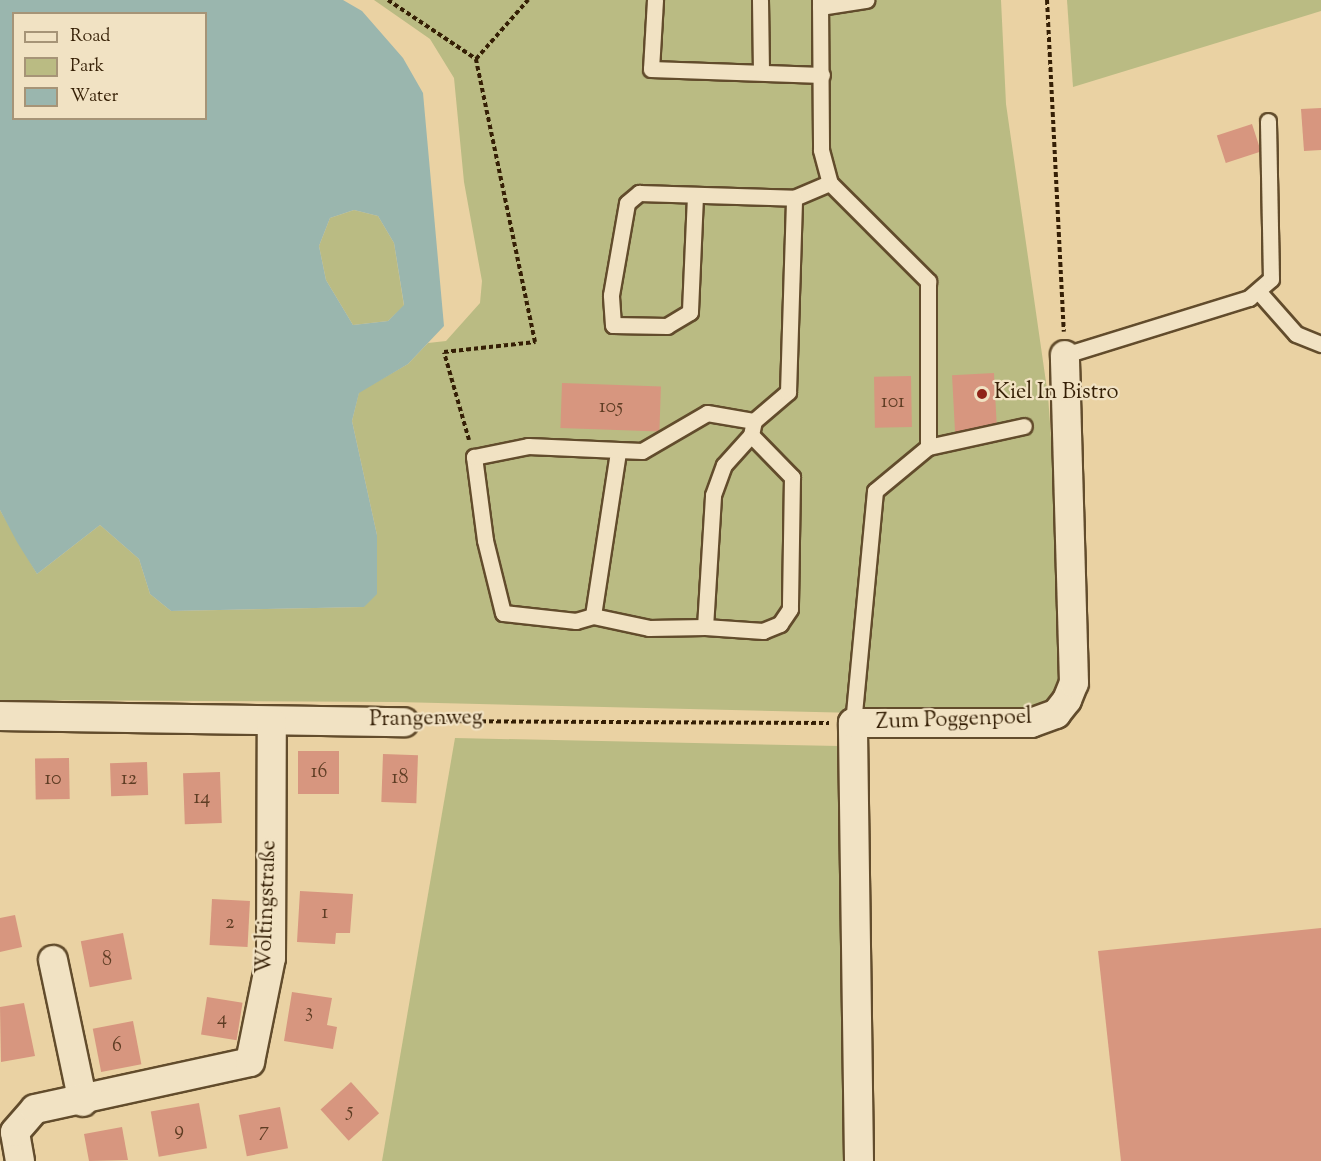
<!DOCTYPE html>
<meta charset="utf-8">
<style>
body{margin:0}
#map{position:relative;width:1321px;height:1161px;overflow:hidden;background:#ead2a3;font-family:"Sorts Mill Goudy",serif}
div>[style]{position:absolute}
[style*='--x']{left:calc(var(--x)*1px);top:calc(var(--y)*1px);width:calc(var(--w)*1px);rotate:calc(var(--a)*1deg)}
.green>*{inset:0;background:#babb83}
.water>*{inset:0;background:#9ab6ae}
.building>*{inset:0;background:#d7967f;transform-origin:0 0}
.path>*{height:4px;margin-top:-2px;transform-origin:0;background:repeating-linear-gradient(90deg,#351f05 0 4.5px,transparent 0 7.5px)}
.roads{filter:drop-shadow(2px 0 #624c2c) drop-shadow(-2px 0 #624c2c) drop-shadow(0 2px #624c2c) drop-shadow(0 -2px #624c2c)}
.lane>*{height:15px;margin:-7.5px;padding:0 7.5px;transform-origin:7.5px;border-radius:7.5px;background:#f1e2c3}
.street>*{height:28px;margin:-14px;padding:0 14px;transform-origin:14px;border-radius:14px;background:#f1e2c3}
.dots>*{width:16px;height:16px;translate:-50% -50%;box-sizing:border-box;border:3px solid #f1e2c3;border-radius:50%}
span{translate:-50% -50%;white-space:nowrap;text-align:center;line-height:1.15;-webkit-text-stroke:4.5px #f1e2c3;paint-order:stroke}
.number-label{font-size:20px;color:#5e3d24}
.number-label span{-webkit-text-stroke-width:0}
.poi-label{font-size:22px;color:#351f05}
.left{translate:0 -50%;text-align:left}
.street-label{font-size:22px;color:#351f05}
.legend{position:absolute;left:12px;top:12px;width:195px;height:108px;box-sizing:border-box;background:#f1e2c3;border:2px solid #a69477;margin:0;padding:8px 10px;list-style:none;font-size:18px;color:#351f05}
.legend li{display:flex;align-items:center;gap:12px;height:30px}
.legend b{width:30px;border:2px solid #a69477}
</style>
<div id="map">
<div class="green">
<div style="clip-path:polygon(374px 0,1001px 0,1006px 104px,1048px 396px,1069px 685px,1029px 717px,397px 702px,0 700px,0 510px,37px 574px,100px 525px,139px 559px,150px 594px,171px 611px,364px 607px,377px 535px,352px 421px,359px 392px,408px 364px,428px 343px,446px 341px,480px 303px,482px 281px,464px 182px,454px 78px,430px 39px)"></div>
<div style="clip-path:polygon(1067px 0,1321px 0,1321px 11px,1073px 87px)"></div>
<div style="clip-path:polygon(354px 210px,378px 216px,394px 243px,404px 306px,388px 321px,353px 325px,326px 280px,319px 246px,330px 218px)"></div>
<div style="clip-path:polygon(455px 738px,839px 746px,845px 1161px,382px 1161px)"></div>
</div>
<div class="water">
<div style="clip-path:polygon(evenodd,0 0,343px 0,362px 11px,403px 58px,423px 93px,444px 326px,408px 364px,359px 393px,352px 421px,377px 535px,377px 594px,364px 607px,171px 611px,150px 594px,139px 559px,100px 525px,37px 574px,17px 542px,0 510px,0 0,14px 14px,206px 14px,206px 118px,14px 118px,14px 14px,0 0,354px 210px,378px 216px,394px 243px,404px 305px,388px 321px,353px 325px,326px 280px,319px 246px,330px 218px,354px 210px)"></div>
</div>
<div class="building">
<div style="clip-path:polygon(1321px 108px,1321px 150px,1304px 151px,1301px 109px)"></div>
<div style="left:1252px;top:124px;width:29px;height:37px;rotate:72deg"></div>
<div style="left:994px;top:373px;width:58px;height:42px;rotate:87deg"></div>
<div style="left:911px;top:376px;width:51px;height:37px;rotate:89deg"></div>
<div style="left:562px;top:383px;width:99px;height:45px;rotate:2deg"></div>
<div style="left:298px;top:751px;width:41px;height:43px"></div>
<div style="left:383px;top:754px;width:35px;height:48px;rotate:2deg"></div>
<div style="left:69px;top:758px;width:41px;height:34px;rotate:89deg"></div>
<div style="left:147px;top:762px;width:33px;height:37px;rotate:88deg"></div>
<div style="left:220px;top:772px;width:51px;height:37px;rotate:88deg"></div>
<div style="clip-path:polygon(300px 891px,353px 894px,350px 933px,336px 933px,335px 944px,297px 942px)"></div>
<div style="left:212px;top:899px;width:38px;height:46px;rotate:3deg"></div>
<div style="clip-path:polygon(15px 915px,22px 947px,0 952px,0 918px)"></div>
<div style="clip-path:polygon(1321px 928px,1321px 1161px,1121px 1161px,1098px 951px)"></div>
<div style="left:123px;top:933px;width:47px;height:43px;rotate:79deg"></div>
<div style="clip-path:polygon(292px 992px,332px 998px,327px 1025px,337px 1027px,333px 1049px,284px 1041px)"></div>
<div style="left:207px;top:997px;width:36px;height:38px;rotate:9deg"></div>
<div style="clip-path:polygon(24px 1003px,35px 1056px,1px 1062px,0 1007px)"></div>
<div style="left:133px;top:1021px;width:44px;height:41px;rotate:79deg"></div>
<div style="left:351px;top:1082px;width:42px;height:41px;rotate:48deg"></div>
<div style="left:199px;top:1103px;width:46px;height:49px;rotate:80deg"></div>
<div style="left:280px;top:1107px;width:42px;height:42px;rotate:79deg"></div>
<div style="clip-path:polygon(122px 1127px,128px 1160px,89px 1161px,84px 1134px)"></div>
</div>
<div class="path">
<div style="--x:388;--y:0;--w:106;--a:33.8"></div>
<div style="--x:476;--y:59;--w:79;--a:-48.6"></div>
<div style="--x:1047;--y:0;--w:332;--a:87.1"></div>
<div style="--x:469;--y:440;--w:91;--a:-105.9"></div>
<div style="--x:444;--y:352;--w:92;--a:-6.3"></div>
<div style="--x:535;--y:342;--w:289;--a:-101.8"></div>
<div style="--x:429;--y:721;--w:400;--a:0.3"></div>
</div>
<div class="roads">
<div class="lane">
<div style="--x:655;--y:0;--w:69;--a:93.3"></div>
<div style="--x:651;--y:69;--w:171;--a:2"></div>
<div style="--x:760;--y:0;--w:72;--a:89.2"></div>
<div style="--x:820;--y:0;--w:150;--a:89.6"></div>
<div style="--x:821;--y:150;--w:34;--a:75"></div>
<div style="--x:830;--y:183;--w:139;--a:45"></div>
<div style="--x:928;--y:281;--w:166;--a:90"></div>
<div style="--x:928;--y:447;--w:69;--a:140.3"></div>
<div style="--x:875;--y:491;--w:233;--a:95.4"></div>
<div style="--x:820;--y:7;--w:47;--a:-8.7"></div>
<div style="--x:695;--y:196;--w:116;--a:92.5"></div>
<div style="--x:690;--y:312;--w:27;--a:149"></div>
<div style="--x:667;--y:326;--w:54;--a:-178.9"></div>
<div style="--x:613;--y:325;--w:30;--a:-94"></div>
<div style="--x:611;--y:295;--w:93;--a:-80.1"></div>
<div style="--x:627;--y:203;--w:16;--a:-40"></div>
<div style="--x:639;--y:193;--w:155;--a:1.8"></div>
<div style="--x:794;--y:198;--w:39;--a:-23"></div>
<div style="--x:1258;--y:291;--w:57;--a:48.5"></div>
<div style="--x:1296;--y:334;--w:27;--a:22"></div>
<div style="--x:1065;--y:355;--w:193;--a:-17.2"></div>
<div style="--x:1249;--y:298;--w:29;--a:-41"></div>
<div style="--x:1271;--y:279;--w:158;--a:-91.1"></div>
<div style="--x:751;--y:435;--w:59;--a:45.7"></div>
<div style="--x:792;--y:477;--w:132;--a:90.9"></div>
<div style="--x:790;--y:609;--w:18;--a:124"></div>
<div style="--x:780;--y:624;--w:18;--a:158"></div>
<div style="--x:763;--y:631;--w:58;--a:-176.1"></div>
<div style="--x:705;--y:627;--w:132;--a:-86.5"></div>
<div style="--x:713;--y:495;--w:32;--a:-70"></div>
<div style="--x:724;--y:465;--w:40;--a:-48"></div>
<div style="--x:751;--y:435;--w:14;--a:-78"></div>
<div style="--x:754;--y:421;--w:45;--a:-40.5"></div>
<div style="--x:788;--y:392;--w:194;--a:-88.2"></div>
<div style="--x:928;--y:447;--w:98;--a:-12.3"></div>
<div style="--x:618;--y:452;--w:166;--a:98.7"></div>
<div style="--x:593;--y:616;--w:18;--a:164"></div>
<div style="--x:576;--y:621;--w:73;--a:-173.7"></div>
<div style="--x:503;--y:613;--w:75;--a:-103.9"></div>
<div style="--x:485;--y:540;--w:84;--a:-97.5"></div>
<div style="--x:474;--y:457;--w:55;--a:-11.5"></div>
<div style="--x:528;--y:446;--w:114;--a:2.5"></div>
<div style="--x:642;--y:451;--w:75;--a:-30.3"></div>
<div style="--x:707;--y:413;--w:48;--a:9.7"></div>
<div style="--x:593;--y:616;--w:57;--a:12.1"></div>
<div style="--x:649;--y:628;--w:56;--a:-1"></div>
</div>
<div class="street">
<div style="--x:0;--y:716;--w:404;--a:0.9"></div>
<div style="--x:53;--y:960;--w:145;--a:78.1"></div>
<div style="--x:20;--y:1161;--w:29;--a:-100"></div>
<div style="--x:15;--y:1132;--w:30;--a:-49"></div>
<div style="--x:35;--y:1109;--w:220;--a:-12.3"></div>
<div style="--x:250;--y:1062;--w:106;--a:-78.6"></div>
<div style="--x:271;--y:958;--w:236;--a:-89.8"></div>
<div style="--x:859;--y:1161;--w:438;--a:-90.8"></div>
<div style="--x:853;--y:723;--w:178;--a:0"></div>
<div style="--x:1031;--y:723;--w:27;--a:-20"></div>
<div style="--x:1056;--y:714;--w:18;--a:-52"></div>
<div style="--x:1067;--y:700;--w:18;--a:-68"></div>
<div style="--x:1074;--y:683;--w:328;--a:-91.6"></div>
</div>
</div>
<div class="dots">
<div style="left:982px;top:394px;background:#8f2418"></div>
</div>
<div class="number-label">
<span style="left:893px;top:402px">101</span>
<span style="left:611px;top:407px">105</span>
<span style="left:319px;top:772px">16</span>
<span style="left:400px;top:778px">18</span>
<span style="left:53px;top:779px">10</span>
<span style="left:129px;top:779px">12</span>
<span style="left:202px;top:798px">14</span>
<span style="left:325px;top:913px">1</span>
<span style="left:230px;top:923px">2</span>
<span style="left:107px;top:960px">8</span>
<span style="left:309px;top:1012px">3</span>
<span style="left:222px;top:1019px">4</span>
<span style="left:117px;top:1046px">6</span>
<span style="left:350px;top:1111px">5</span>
<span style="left:179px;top:1130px">9</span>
<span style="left:264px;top:1131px">7</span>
</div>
<div class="poi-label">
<span class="left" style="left:994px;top:394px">Kiel In Bistro</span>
</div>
<div class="street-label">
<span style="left:426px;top:720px;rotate:-1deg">Prangenweg</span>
<span style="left:954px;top:721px;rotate:-2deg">Zum Poggenpoel</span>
<span style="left:268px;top:907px;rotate:-88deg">Woltingstraße</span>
</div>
<ul class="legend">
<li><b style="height:8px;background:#f1e2c3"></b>Road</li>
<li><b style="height:16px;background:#babb83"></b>Park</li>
<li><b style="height:16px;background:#9ab6ae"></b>Water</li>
</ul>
</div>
